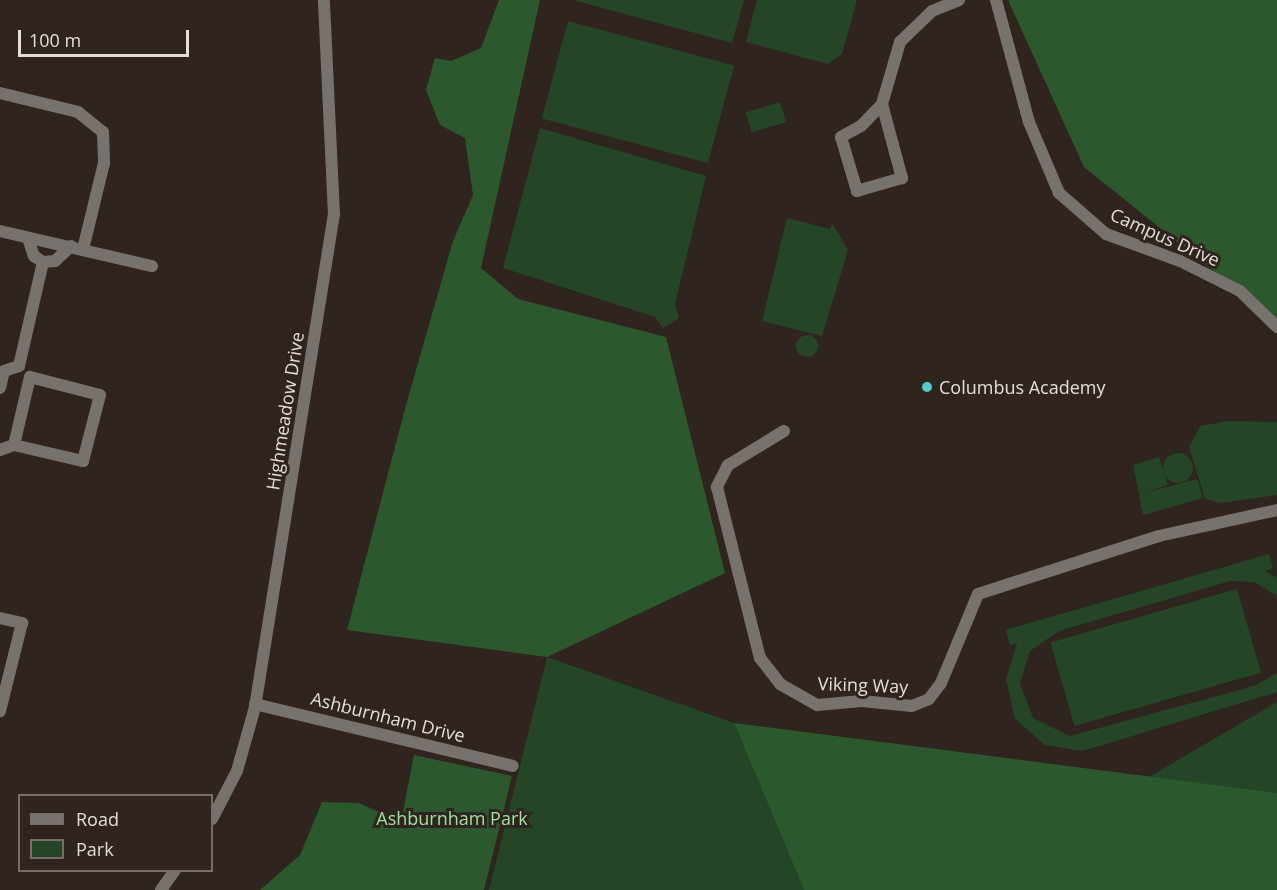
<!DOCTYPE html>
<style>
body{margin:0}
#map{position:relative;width:1277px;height:890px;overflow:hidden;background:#2f241e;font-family:"Open Sans",sans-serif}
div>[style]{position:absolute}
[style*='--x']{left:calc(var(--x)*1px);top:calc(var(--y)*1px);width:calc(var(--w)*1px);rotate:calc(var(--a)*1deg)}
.green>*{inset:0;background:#244526;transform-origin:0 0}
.round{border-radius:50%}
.forest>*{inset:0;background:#2b592d}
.street>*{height:12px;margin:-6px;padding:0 6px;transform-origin:6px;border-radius:6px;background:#78726e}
.dots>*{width:16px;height:16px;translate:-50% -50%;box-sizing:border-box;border:3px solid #2f241e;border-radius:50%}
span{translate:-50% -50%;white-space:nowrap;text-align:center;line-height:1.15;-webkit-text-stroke:6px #2f241e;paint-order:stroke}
.street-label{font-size:18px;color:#e5ddd9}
.poi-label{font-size:18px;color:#e5ddd9}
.left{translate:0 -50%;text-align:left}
.park-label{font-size:18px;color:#9de49f}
.legend{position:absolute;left:18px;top:794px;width:195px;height:78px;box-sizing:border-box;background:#2f241e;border:2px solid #786e69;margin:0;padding:8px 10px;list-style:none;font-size:18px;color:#e5ddd9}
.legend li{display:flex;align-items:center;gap:12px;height:30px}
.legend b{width:30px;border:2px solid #786e69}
.scale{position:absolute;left:18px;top:30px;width:171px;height:27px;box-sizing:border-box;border:3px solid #e5ddd9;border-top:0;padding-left:8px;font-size:18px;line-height:21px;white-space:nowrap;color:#e5ddd9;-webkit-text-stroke:4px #2f241e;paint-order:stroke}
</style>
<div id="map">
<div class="green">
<div style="clip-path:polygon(573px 0,744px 0,732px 43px)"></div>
<div style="clip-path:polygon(757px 0,857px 0,842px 54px,828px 64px,746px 42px)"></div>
<div style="left:568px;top:21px;width:172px;height:101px;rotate:15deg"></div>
<div style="left:780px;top:102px;width:21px;height:36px;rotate:73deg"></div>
<div style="clip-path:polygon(540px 128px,706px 176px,675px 304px,679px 318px,663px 328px,655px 317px,503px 268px)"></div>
<div style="clip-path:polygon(787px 218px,830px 229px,832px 223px,848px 250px,822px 336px,762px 321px)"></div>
<div class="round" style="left:796px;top:335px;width:22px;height:22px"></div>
<div style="clip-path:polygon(1228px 421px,1277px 422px,1277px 495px,1220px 503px,1205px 499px,1189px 447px,1200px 426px)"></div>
<div class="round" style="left:1163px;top:453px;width:30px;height:30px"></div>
<div style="clip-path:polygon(1159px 457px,1168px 485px,1144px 493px,1197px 479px,1203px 498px,1143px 515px,1133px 465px)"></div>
<div style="clip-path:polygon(1269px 554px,1273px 568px,1265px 571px,1277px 578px,1277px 596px,1254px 582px,1230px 581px,1059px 631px,1030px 651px,1020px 683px,1033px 718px,1070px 736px,1254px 686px,1277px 673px,1277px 692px,1083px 751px,1045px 745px,1015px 719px,1006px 679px,1017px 643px,1010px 645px,1006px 630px)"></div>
<div style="left:1237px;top:589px;width:87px;height:194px;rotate:74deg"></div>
<div style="clip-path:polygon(547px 657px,734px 723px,804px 890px,489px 890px)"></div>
<div style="clip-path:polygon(1277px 702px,1277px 793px,1149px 777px)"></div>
</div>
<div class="forest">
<div style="clip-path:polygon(499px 0,540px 0,481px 268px,518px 299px,666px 337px,725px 573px,547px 657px,347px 630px,406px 405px,453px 241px,473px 195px,465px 138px,440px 125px,426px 90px,435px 58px,451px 61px,481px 48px)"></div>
<div style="clip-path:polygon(1008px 0,1277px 0,1277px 322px,1084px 167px)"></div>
<div style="clip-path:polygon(734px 723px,1277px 793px,1277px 890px,804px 890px)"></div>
<div style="clip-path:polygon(414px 755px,512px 776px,484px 890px,260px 890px,300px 855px,322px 802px,359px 803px,401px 822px)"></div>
</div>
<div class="street">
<div style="--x:996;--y:0;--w:126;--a:74.9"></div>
<div style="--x:1029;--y:122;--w:77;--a:67.1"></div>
<div style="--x:1059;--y:193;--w:62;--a:41.1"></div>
<div style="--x:1106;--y:234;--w:79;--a:20"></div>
<div style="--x:1180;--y:261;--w:67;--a:26.6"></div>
<div style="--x:1240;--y:291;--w:52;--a:44.2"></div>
<div style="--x:0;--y:93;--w:80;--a:13.7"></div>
<div style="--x:78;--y:112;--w:32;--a:39"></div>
<div style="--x:103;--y:132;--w:31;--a:88"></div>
<div style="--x:104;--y:163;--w:89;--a:103.7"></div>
<div style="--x:882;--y:104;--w:77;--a:74.9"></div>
<div style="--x:902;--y:178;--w:47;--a:163.9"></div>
<div style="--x:857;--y:191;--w:56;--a:-106.5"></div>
<div style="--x:841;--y:137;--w:23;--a:-29"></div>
<div style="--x:861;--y:126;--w:30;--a:-46"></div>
<div style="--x:882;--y:104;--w:65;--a:-73.8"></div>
<div style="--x:900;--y:42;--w:45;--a:-44.1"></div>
<div style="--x:932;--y:11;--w:29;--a:-22"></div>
<div style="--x:0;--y:231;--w:156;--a:13"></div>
<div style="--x:28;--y:238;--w:19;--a:72"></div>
<div style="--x:34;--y:256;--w:11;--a:34"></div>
<div style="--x:43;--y:262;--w:12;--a:-5"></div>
<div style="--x:55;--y:261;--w:22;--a:-43"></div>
<div style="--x:0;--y:388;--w:17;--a:-77"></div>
<div style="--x:4;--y:371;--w:16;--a:-18"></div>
<div style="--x:19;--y:366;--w:107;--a:-77"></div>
<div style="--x:784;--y:431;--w:66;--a:148.7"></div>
<div style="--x:728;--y:465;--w:25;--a:117"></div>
<div style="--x:717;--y:487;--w:176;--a:75.9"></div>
<div style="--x:760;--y:658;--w:33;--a:52"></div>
<div style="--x:780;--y:684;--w:43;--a:29.6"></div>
<div style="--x:817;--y:705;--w:45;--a:-5.1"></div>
<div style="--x:862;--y:701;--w:50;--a:5.7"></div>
<div style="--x:912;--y:706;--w:18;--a:-22"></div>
<div style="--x:929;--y:699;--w:20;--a:-53"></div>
<div style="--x:941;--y:683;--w:96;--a:-67.4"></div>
<div style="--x:978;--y:594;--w:190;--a:-17.8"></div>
<div style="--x:1159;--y:536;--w:121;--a:-12.4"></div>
<div style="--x:14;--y:445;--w:71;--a:13.1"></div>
<div style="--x:83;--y:461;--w:68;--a:-75.6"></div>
<div style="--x:100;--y:395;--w:72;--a:-165.6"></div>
<div style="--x:0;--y:450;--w:15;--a:-20"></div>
<div style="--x:14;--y:445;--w:70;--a:-76.8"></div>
<div style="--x:0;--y:618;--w:23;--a:13"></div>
<div style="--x:22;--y:623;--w:91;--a:104"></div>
<div style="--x:255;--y:704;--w:265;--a:13.5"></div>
<div style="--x:212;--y:819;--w:54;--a:-62.5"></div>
<div style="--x:237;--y:771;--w:66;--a:-74.3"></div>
<div style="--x:255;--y:707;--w:498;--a:-80.9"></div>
<div style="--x:334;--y:215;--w:215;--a:-92.7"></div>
<div style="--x:161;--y:890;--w:24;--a:-55"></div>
</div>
<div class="dots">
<div style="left:927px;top:387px;background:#51ccd1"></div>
</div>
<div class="street-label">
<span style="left:1165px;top:237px;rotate:24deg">Campus Drive</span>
<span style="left:285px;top:411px;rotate:-81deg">Highmeadow Drive</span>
<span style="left:863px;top:685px;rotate:2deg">Viking Way</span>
<span style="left:388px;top:717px;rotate:14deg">Ashburnham Drive</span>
</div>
<div class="poi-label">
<span class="left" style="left:939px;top:387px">Columbus Academy</span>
</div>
<div class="park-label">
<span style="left:452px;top:818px">Ashburnham Park</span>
</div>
<ul class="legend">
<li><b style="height:8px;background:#78726e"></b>Road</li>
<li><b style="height:16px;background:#244526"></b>Park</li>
</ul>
<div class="scale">100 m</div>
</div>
